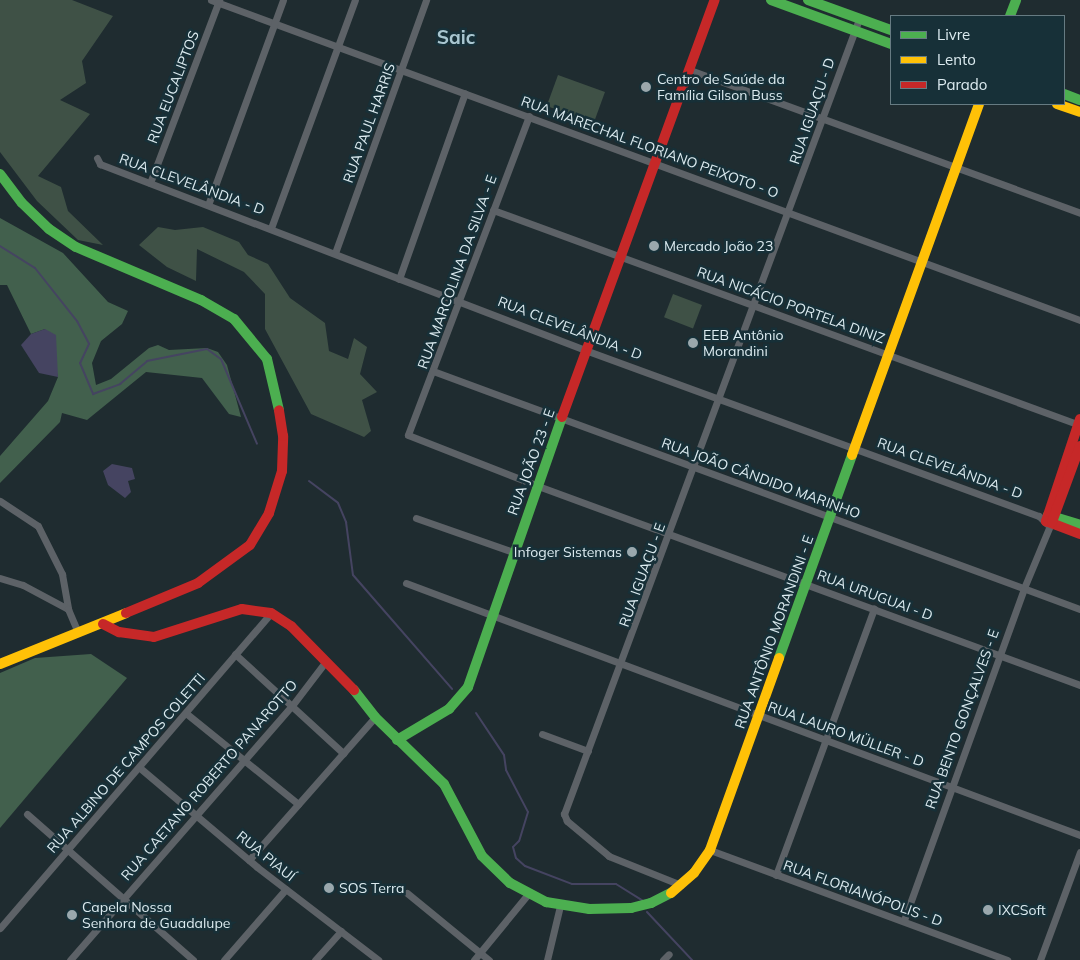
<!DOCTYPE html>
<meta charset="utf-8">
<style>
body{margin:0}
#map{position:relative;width:1080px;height:960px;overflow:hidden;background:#1f2c30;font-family:Mulish,sans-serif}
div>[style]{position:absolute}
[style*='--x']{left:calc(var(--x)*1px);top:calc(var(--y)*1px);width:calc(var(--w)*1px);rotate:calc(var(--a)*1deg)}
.green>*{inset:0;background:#3f5146;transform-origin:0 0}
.forest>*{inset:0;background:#42604d}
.water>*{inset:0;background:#454461}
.stream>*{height:2px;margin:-1px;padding:0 1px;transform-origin:1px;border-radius:1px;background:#454461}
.street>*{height:7px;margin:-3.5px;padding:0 3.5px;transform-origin:3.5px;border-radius:3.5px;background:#5d6267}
.fast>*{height:10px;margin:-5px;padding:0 5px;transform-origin:5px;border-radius:5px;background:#4caf50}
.slow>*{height:10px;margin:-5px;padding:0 5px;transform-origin:5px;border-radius:5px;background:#ffc107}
.jam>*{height:10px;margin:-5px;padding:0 5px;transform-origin:5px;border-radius:5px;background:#c62828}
.dots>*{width:14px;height:14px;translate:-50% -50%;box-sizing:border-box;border:2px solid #173038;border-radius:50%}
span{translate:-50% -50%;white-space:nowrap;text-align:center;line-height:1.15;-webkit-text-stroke:5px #173038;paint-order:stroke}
.poi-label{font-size:14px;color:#dcebf0}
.left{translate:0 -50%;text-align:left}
.right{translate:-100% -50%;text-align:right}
.street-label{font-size:14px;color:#dcebf0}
.district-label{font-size:19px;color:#a9c6d0;font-weight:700}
.legend{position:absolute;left:890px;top:15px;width:175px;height:90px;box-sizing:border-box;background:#173038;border:1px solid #667b82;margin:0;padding:6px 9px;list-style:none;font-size:15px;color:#dcebf0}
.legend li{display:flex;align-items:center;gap:10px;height:25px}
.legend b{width:25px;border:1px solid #667b82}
</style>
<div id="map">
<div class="green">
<div style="clip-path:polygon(0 0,72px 0,113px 16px,82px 61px,86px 83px,60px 100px,90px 114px,38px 176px,61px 187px,68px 211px,103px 245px,78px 240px,37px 201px,0 152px)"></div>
<div style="left:558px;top:75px;width:50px;height:33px;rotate:20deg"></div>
<div style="clip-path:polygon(158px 227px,175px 230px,203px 227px,239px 242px,248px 255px,268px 264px,290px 298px,325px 323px,329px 351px,348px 359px,354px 338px,367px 347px,360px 374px,377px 392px,362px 400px,371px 431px,364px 437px,311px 414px,265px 329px,265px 294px,244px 272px,197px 249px,196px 281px,167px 267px,139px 245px)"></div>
<div style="left:673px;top:294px;width:31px;height:25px;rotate:21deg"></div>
</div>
<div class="forest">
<div style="clip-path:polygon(0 218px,63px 253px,108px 302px,128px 311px,122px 324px,101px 341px,92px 363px,96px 385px,111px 379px,149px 348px,158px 345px,169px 350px,207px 348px,218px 352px,227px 365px,241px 417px,229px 414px,202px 378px,146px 372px,87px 420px,62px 413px,60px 422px,0 483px,0 456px,48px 401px,58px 377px,45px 329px,31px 334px,7px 285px,0 285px)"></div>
<div style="clip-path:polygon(91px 654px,127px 678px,0 828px,0 673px,35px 658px)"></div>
</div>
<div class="water">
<div style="clip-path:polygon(45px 329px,56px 335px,58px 377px,39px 373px,21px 345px,31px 334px)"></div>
<div style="clip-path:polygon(112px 464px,132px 468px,135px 479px,128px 481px,131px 492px,125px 498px,108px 485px,103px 471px)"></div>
</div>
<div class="stream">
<div style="--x:0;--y:246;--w:41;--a:32.2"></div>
<div style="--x:35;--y:268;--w:68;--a:51.6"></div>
<div style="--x:77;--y:321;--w:26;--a:62"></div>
<div style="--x:89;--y:344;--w:21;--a:115"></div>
<div style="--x:80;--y:363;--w:34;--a:67"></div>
<div style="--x:93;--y:394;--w:29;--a:-20"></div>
<div style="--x:120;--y:384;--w:35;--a:-40"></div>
<div style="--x:147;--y:361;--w:61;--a:-11.3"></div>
<div style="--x:207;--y:349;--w:17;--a:36"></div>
<div style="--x:221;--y:359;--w:92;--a:67"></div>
<div style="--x:309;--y:481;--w:36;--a:37"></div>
<div style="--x:338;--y:503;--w:21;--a:67"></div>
<div style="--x:346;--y:522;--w:53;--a:82.5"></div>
<div style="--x:353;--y:575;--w:151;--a:49"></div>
<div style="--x:476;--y:713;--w:50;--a:56.3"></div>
<div style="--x:504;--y:755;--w:15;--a:82"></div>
<div style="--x:506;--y:770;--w:47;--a:62.4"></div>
<div style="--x:528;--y:812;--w:30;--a:107"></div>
<div style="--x:519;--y:841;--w:8;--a:135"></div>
<div style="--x:513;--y:847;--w:11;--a:75"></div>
<div style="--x:516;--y:858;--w:12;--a:42"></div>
<div style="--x:525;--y:866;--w:50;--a:21"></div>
<div style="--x:572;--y:884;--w:44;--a:0"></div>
<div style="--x:616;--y:884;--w:31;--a:32"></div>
<div style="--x:647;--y:912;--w:66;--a:46.8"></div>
</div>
<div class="street">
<div style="--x:211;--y:0;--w:926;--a:20.22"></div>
<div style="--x:690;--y:70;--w:415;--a:20.1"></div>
<div style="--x:529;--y:116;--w:341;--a:110.8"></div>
<div style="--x:408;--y:435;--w:140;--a:21.4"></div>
<div style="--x:538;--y:486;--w:577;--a:20.16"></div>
<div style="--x:97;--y:158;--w:7;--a:63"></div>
<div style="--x:100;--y:164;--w:519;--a:20.98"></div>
<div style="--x:585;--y:350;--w:483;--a:20.1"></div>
<div style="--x:1039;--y:516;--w:11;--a:45"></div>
<div style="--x:150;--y:183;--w:196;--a:-69.3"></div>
<div style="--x:208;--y:205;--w:218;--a:-69.9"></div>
<div style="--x:493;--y:210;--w:625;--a:20.12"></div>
<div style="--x:271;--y:228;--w:243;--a:-69.8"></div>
<div style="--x:335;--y:253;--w:269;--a:-70.2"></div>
<div style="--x:399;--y:279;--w:197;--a:-70.5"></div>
<div style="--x:433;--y:371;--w:689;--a:20.2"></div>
<div style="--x:0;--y:501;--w:45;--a:33.3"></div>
<div style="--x:38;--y:526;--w:54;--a:63.4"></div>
<div style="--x:62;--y:574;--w:36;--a:80"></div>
<div style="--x:416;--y:518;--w:103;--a:19.3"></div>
<div style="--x:0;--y:578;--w:24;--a:17"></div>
<div style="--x:23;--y:585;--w:51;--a:28.1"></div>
<div style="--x:68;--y:609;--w:26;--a:67"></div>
<div style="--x:406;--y:583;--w:720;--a:20.5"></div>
<div style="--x:235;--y:654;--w:147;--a:42.5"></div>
<div style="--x:187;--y:714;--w:143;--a:39"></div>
<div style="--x:542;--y:734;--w:49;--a:20.3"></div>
<div style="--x:140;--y:768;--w:153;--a:40.2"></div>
<div style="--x:257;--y:867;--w:153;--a:37.5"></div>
<div style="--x:27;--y:814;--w:221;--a:41.3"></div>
<div style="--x:710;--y:850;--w:317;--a:20.3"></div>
<div style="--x:249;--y:860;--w:191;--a:-48.6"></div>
<div style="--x:776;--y:875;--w:284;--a:-69.8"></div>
<div style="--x:681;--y:885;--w:78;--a:-158.1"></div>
<div style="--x:609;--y:856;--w:55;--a:-140.2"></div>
<div style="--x:567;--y:821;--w:8;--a:-113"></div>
<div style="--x:564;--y:814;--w:848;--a:-69.64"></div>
<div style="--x:407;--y:893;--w:106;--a:39.3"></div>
<div style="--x:904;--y:920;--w:353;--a:-70.1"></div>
<div style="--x:1024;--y:588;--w:70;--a:-67.4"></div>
<div style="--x:0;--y:928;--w:416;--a:-49.3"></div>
<div style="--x:70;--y:960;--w:336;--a:-48.9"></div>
<div style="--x:291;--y:707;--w:58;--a:-52.7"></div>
<div style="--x:224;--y:960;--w:94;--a:-48.9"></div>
<div style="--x:315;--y:960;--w:39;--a:-48"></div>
<div style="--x:474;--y:960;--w:85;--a:-50.7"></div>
<div style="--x:547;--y:960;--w:56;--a:-76.5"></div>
<div style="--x:663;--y:960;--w:8;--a:-45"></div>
<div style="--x:1040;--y:960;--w:115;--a:-69.7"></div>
</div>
<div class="fast">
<div style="--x:771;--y:0;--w:128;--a:20.1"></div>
<div style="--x:808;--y:0;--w:88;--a:19.9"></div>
<div style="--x:1010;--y:16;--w:17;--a:-69"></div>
<div style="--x:1064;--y:94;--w:17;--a:21"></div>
<div style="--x:0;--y:174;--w:36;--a:53"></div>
<div style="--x:22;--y:203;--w:37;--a:44"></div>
<div style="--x:49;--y:229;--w:32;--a:34"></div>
<div style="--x:76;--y:247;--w:136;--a:23"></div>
<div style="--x:201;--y:300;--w:38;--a:30"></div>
<div style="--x:234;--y:319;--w:52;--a:50.5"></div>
<div style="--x:267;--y:359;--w:52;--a:76.8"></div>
<div style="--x:1048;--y:515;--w:34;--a:17"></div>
<div style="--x:779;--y:658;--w:216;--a:-70.2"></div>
<div style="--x:354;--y:690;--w:34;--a:52"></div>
<div style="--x:375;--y:717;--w:96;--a:44.2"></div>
<div style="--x:444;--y:784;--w:81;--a:62.2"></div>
<div style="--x:482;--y:856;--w:39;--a:44"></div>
<div style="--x:510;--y:883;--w:41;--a:27.8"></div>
<div style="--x:546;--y:902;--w:44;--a:9.2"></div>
<div style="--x:589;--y:909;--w:42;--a:-1.4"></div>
<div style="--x:631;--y:908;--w:21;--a:-14"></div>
<div style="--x:651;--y:903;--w:22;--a:-27"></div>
<div style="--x:397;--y:740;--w:61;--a:-30.8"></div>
<div style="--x:449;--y:709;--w:29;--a:-49"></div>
<div style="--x:468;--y:687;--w:286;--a:-70.8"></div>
</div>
<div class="slow">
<div style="--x:1057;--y:104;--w:24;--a:19"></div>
<div style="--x:852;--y:455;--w:373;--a:-70.1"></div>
<div style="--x:0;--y:664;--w:136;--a:-22"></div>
<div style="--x:671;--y:893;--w:30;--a:-41"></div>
<div style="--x:694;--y:873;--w:28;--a:-55"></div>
<div style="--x:710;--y:850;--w:204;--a:-70.2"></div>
</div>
<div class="jam">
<div style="--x:562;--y:417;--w:444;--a:-69.9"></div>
<div style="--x:1080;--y:419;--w:108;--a:108.4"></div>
<div style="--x:1046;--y:521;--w:36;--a:21"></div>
<div style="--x:1052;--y:522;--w:81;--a:-69.8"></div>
<div style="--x:126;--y:613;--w:78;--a:-22.6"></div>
<div style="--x:198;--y:583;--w:64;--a:-36.2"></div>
<div style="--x:250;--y:545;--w:37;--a:-59"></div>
<div style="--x:269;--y:513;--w:44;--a:-72.8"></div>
<div style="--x:282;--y:471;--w:35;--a:-88"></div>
<div style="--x:283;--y:436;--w:26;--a:-99"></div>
<div style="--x:103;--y:624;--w:18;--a:27"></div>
<div style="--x:119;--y:632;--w:35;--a:8"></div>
<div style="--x:154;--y:637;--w:92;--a:-17.7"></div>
<div style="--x:242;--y:609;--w:29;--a:8"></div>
<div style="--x:271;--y:613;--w:24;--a:33"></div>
<div style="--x:291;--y:626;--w:90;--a:45.5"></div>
</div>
<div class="dots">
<div style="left:646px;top:87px;background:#9aa8ad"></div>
<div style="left:654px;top:246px;background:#9aa8ad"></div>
<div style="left:693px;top:343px;background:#9aa8ad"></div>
<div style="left:632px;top:552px;background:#9aa8ad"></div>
<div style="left:329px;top:888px;background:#9aa8ad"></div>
<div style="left:988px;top:910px;background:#9aa8ad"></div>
<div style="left:72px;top:915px;background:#9aa8ad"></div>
</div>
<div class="poi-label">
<span class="left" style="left:657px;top:87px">Centro de Saúde da<br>Família Gilson Buss</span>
<span class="left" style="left:664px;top:246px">Mercado João 23</span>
<span class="left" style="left:703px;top:343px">EEB Antônio<br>Morandini</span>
<span class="right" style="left:622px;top:552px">Infoger Sistemas</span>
<span class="left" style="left:339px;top:888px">SOS Terra</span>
<span class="left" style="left:82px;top:915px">Capela Nossa<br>Senhora de Guadalupe</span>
<span class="left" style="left:998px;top:910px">IXCSoft</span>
</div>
<div class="street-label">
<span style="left:173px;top:87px;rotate:-69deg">RUA EUCALIPTOS</span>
<span style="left:812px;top:111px;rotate:-71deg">RUA IGUAÇU - D</span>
<span style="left:369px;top:123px;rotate:-70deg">RUA PAUL HARRIS</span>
<span style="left:650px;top:147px;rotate:20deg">RUA MARECHAL FLORIANO PEIXOTO - O</span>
<span style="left:192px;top:184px;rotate:20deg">RUA CLEVELÂNDIA - D</span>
<span style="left:457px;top:272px;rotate:-70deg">RUA MARCOLINA DA SILVA - E</span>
<span style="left:791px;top:305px;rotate:20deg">RUA NICÁCIO PORTELA DINIZ</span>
<span style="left:570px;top:328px;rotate:21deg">RUA CLEVELÂNDIA - D</span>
<span style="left:531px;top:462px;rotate:-70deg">RUA JOÃO 23 - E</span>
<span style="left:950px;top:468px;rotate:20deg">RUA CLEVELÂNDIA - D</span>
<span style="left:761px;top:478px;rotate:20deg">RUA JOÃO CÂNDIDO MARINHO</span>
<span style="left:642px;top:575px;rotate:-70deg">RUA IGUAÇU - E</span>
<span style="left:875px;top:595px;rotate:20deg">RUA URUGUAI - D</span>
<span style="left:774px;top:632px;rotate:-70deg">RUA ANTÔNIO MORANDINI - E</span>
<span style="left:962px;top:719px;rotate:-70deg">RUA BENTO GONÇALVES - E</span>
<span style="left:846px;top:734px;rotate:20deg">RUA LAURO MÜLLER - D</span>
<span style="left:126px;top:763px;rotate:-49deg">RUA ALBINO DE CAMPOS COLETTI</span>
<span style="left:209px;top:780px;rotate:-49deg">RUA CAETANO ROBERTO PANAROTTO</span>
<span style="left:266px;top:856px;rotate:39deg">RUA PIAUÍ</span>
<span style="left:863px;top:893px;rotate:20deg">RUA FLORIANÓPOLIS - D</span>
</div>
<div class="district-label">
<span style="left:456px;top:38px">Saic</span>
</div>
<ul class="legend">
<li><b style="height:6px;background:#4caf50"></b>Livre</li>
<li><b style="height:6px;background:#ffc107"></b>Lento</li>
<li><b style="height:6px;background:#c62828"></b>Parado</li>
</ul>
</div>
